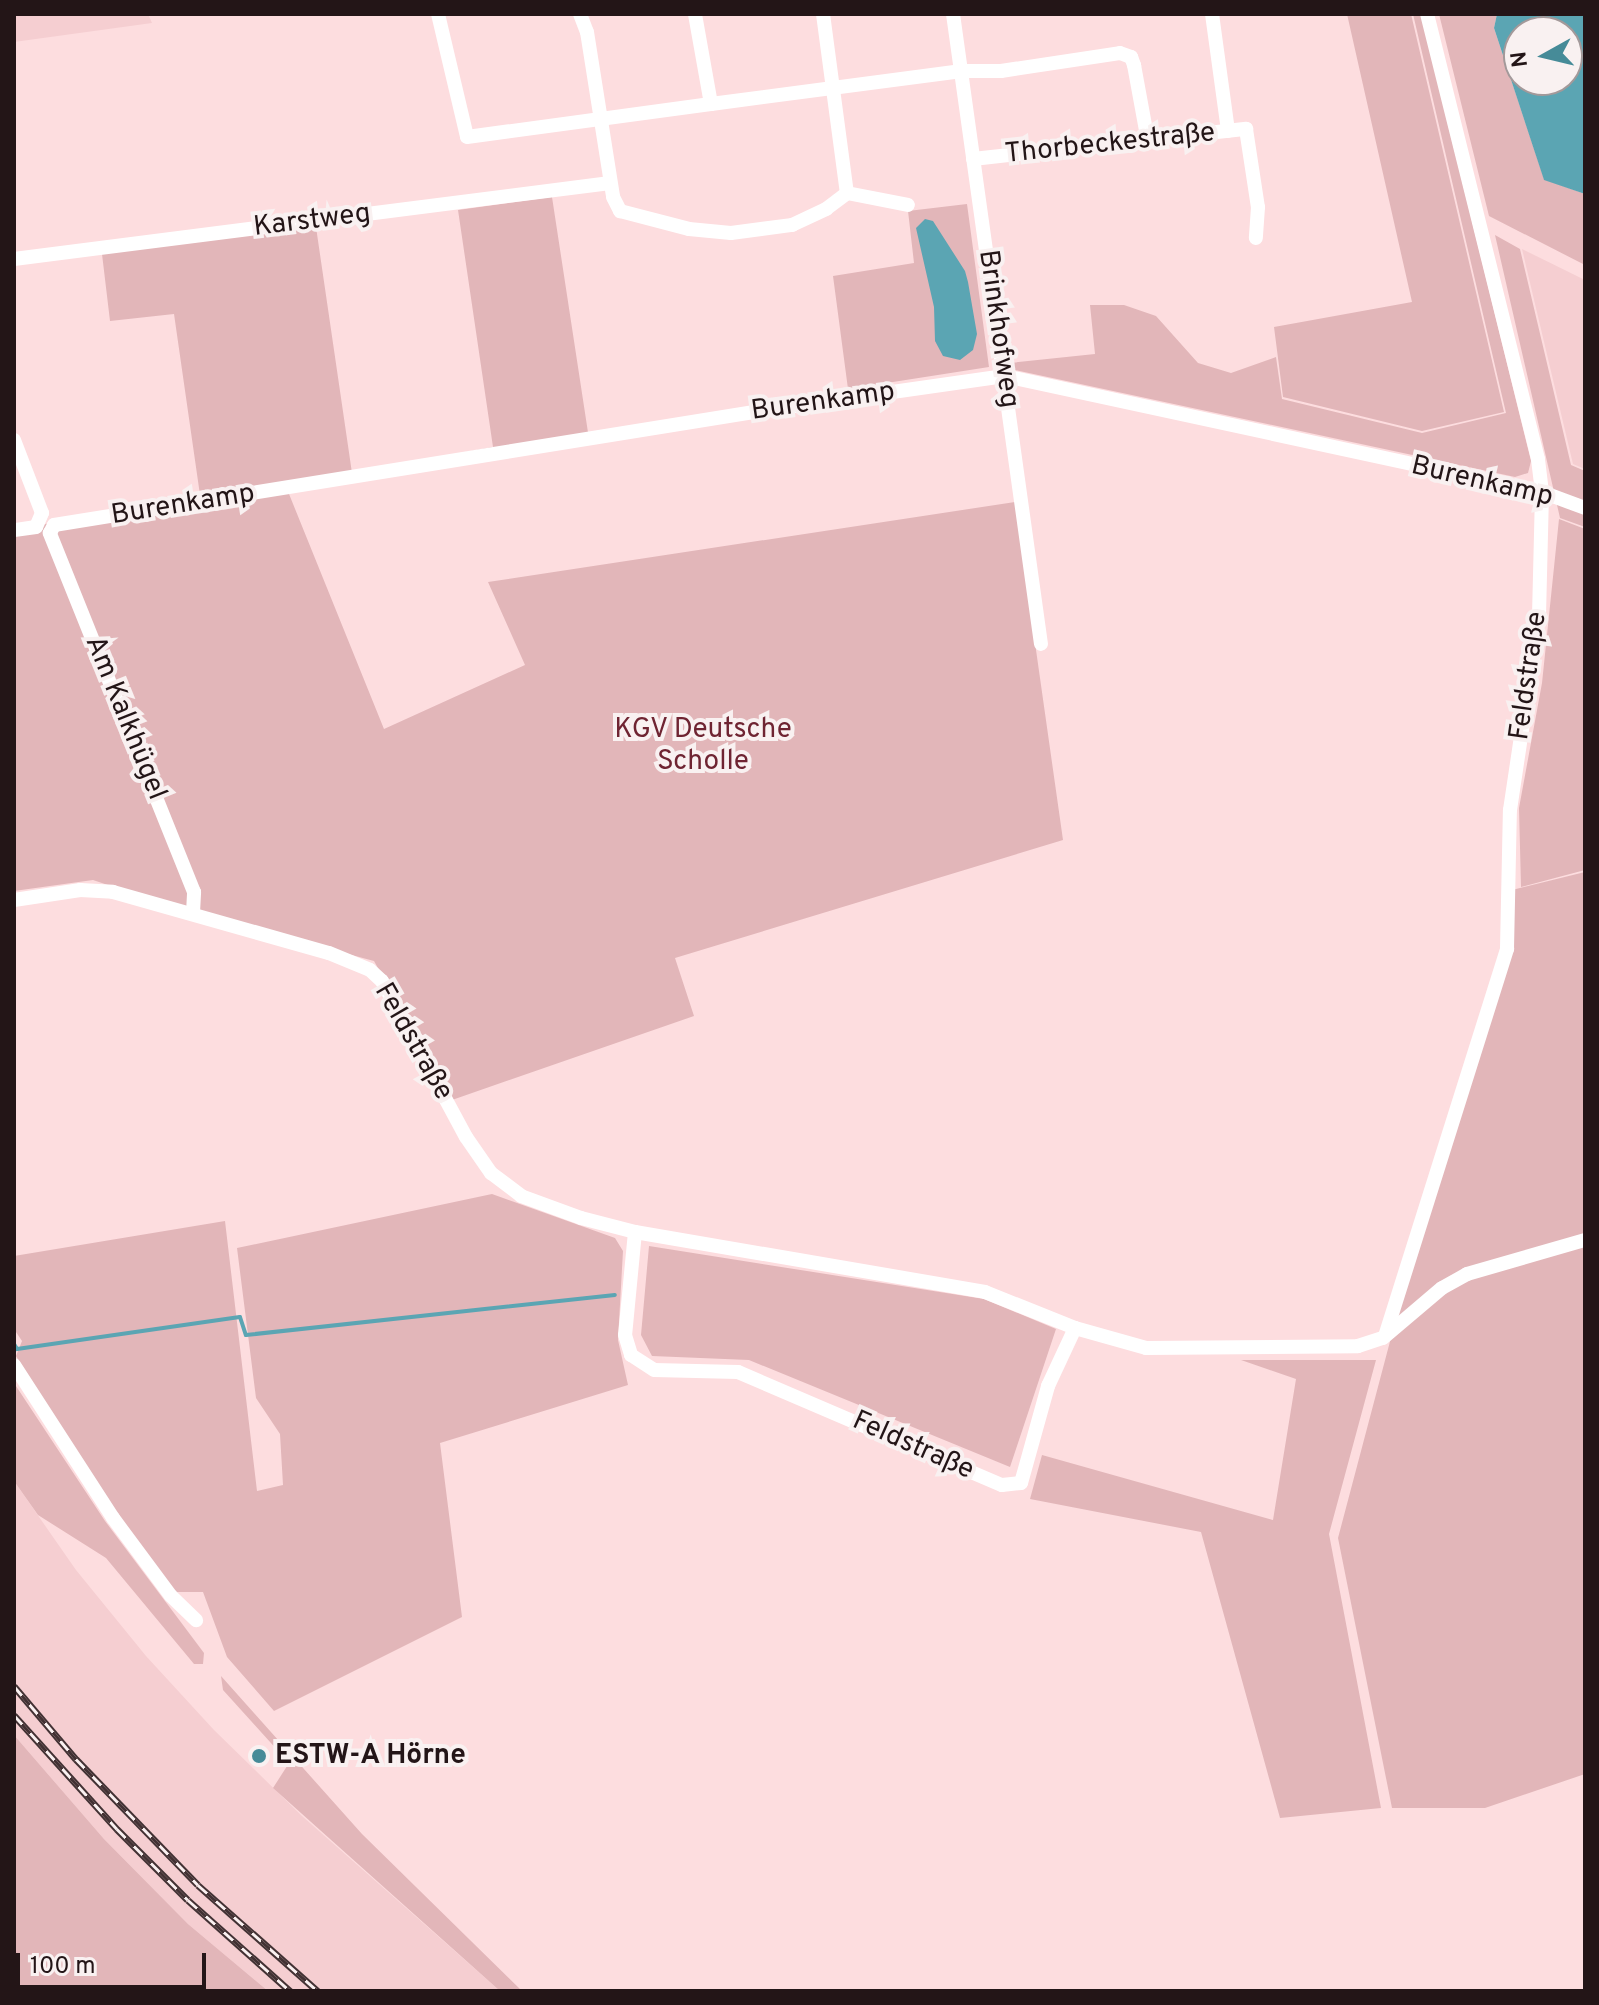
<!DOCTYPE html>
<meta charset="utf-8">
<style>
body{margin:0}
#map{position:relative;width:1599px;height:2005px;overflow:hidden;background:#fddddf;font-family:Overpass,sans-serif}
div>[style]{position:absolute}
[style*='--x']{left:calc(var(--x)*1px);top:calc(var(--y)*1px);width:calc(var(--w)*1px);rotate:calc(var(--a)*1deg)}
.built>*{inset:0;background:#f5ced1}
.green>*{inset:0;background:#e2b6b9}
.water>*{inset:0;background:#5ba5b3}
.stream>*{height:4px;margin:-2px;padding:0 2px;transform-origin:2px;border-radius:2px;background:#5ba5b3}
.minor>*{height:14px;margin:-7px;padding:0 7px;transform-origin:7px;border-radius:7px;background:#fff}
.rail>*{height:7px;margin-top:-3.5px;transform-origin:0;background:repeating-linear-gradient(90deg,#f9f1f1 0 12px,#423234 0 24px);box-sizing:border-box;border-block:2px solid #423234}
.dots>*{width:22px;height:22px;translate:-50% -50%;box-sizing:border-box;border:4px solid #f9f1f1;border-radius:50%}
span{translate:-50% -50%;white-space:nowrap;text-align:center;line-height:1.15;-webkit-text-stroke:8px #f9f1f1;paint-order:stroke}
.street-label{font-size:28px;color:#231517}
.park-label{font-size:28px;color:#6f2432}
.poi-label{font-size:28px;color:#231517;font-weight:700}
.left{translate:0 -50%;text-align:left}
.frame{position:absolute;inset:0;border:16px solid #231517;pointer-events:none}
.north{position:absolute;left:1503px;top:16px;width:80px;height:80px;box-sizing:border-box;background:#f9f1f1;border:2px solid #a3999a;border-radius:50%;rotate:262deg;font-size:22px;font-weight:700;line-height:32px;text-align:center;color:#231517}
.north::after{content:'';display:block;margin:auto;width:28px;height:36px;background:#468b98;clip-path:polygon(50% 0,100% 100%,50% 72%,0 100%)}
.scale{position:absolute;left:16px;top:1953px;width:190px;height:36px;box-sizing:border-box;border:4px solid #231517;border-top:0;padding-left:10px;font-size:24px;line-height:28px;white-space:nowrap;color:#231517;-webkit-text-stroke:6px #f9f1f1;paint-order:stroke}
</style>
<div id="map">
<div class="built">
<div style="clip-path:polygon(14px 14px,148px 14px,152px 23px,14px 42px)"></div>
<div style="clip-path:polygon(1522px 249px,1585px 280px,1585px 469px,1573px 464px)"></div>
<div style="clip-path:polygon(14px 1481px,76px 1570px,146px 1656px,214px 1730px,302px 1816px,500px 1991px,268px 1991px,188px 1924px,104px 1839px,14px 1735px)"></div>
</div>
<div class="green">
<div style="clip-path:polygon(1347px 14px,1411px 14px,1504px 412px,1422px 431px,1283px 397px,1274px 327px,1412px 302px)"></div>
<div style="clip-path:polygon(1413px 14px,1421px 14px,1531px 461px,1528px 473px,1515px 477px,1010px 369px,1010px 363px,1095px 354px,1090px 305px,1124px 305px,1156px 316px,1198px 363px,1231px 373px,1276px 357px,1282px 399px,1422px 433px,1506px 413px)"></div>
<div style="clip-path:polygon(1439px 14px,1497px 14px,1494px 28px,1544px 179px,1585px 194px,1585px 265px,1489px 216px)"></div>
<div style="clip-path:polygon(552px 197px,589px 439px,287px 489px,384px 729px,525px 665px,488px 582px,1015px 502px,1063px 840px,675px 958px,694px 1016px,452px 1100px,374px 961px,173px 907px,93px 880px,14px 891px,14px 530px,200px 495px,174px 314px,110px 321px,102px 254px,316px 227px,352px 473px,493px 447px,458px 210px)"></div>
<div style="clip-path:polygon(967px 204px,989px 367px,848px 389px,833px 276px,914px 263px,908px 211px)"></div>
<div style="clip-path:polygon(1495px 235px,1520px 249px,1571px 465px,1585px 471px,1585px 527px,1560px 518px)"></div>
<div style="clip-path:polygon(1559px 519px,1585px 529px,1585px 870px,1521px 887px,1519px 808px,1542px 683px)"></div>
<div style="clip-path:polygon(1585px 872px,1585px 1774px,1485px 1808px,1392px 1808px,1338px 1538px,1397px 1315px,1501px 959px,1508px 891px)"></div>
<div style="clip-path:polygon(492px 1194px,615px 1238px,623px 1251px,618px 1340px,628px 1385px,440px 1443px,462px 1617px,274px 1711px,227px 1657px,203px 1592px,175px 1592px,117px 1515px,16px 1356px,22px 1341px,14px 1329px,14px 1256px,225px 1221px,257px 1491px,283px 1485px,280px 1434px,256px 1398px,237px 1248px)"></div>
<div style="clip-path:polygon(649px 1246px,984px 1299px,1056px 1329px,1010px 1467px,749px 1360px,652px 1356px,641px 1335px)"></div>
<div style="clip-path:polygon(1241px 1360px,1376px 1360px,1329px 1534px,1381px 1808px,1280px 1818px,1201px 1532px,1030px 1499px,1042px 1455px,1273px 1520px,1296px 1379px)"></div>
<div style="clip-path:polygon(14px 1383px,105px 1521px,204px 1653px,203px 1664px,194px 1664px,106px 1558px,38px 1515px,14px 1481px)"></div>
<div style="clip-path:polygon(221px 1676px,362px 1834px,522px 1991px,500px 1991px,273px 1788px,289px 1763px,223px 1690px)"></div>
<div style="clip-path:polygon(14px 1735px,104px 1839px,188px 1924px,268px 1991px,14px 1991px)"></div>
</div>
<div class="water">
<div style="clip-path:polygon(evenodd,1497px 14px,1585px 14px,1585px 194px,1544px 180px,1494px 28px,1497px 14px,1519px 32px,1567px 32px,1567px 80px,1519px 80px,1519px 32px)"></div>
<div style="clip-path:polygon(925px 219px,933px 221px,965px 271px,968px 282px,977px 334px,973px 350px,960px 360px,943px 356px,935px 341px,934px 307px,916px 228px)"></div>
</div>
<div class="stream">
<div style="--x:14;--y:1344;--w:6;--a:59"></div>
<div style="--x:17;--y:1349;--w:225;--a:-8.2"></div>
<div style="--x:240;--y:1317;--w:19;--a:72"></div>
<div style="--x:246;--y:1335;--w:371;--a:-6.2"></div>
</div>
<div class="minor">
<div style="--x:438;--y:14;--w:126;--a:76.7"></div>
<div style="--x:467;--y:137;--w:246;--a:-7.7"></div>
<div style="--x:711;--y:104;--w:91;--a:-100.1"></div>
<div style="--x:580;--y:14;--w:19;--a:69"></div>
<div style="--x:587;--y:32;--w:167;--a:81"></div>
<div style="--x:613;--y:197;--w:16;--a:63"></div>
<div style="--x:620;--y:211;--w:71;--a:14.6"></div>
<div style="--x:689;--y:229;--w:42;--a:5.4"></div>
<div style="--x:731;--y:233;--w:62;--a:-7.5"></div>
<div style="--x:792;--y:225;--w:38;--a:-25"></div>
<div style="--x:826;--y:209;--w:26;--a:-37"></div>
<div style="--x:847;--y:193;--w:62;--a:11.1"></div>
<div style="--x:823;--y:14;--w:181;--a:82.4"></div>
<div style="--x:953;--y:14;--w:636;--a:82.05"></div>
<div style="--x:1212;--y:14;--w:118;--a:82.2"></div>
<div style="--x:711;--y:104;--w:253;--a:-7.5"></div>
<div style="--x:962;--y:71;--w:39;--a:0"></div>
<div style="--x:1001;--y:71;--w:120;--a:-8.6"></div>
<div style="--x:1120;--y:53;--w:12;--a:20"></div>
<div style="--x:1131;--y:57;--w:9;--a:69"></div>
<div style="--x:1134;--y:65;--w:77;--a:79.6"></div>
<div style="--x:973;--y:159;--w:275;--a:-6.3"></div>
<div style="--x:1246;--y:129;--w:79;--a:81.3"></div>
<div style="--x:1258;--y:207;--w:31;--a:94"></div>
<div style="--x:14;--y:259;--w:601;--a:-7.27"></div>
<div style="--x:14;--y:440;--w:78;--a:69"></div>
<div style="--x:42;--y:513;--w:15;--a:113"></div>
<div style="--x:36;--y:527;--w:22;--a:172"></div>
<div style="--x:14;--y:900;--w:67;--a:-8.6"></div>
<div style="--x:80;--y:890;--w:33;--a:3"></div>
<div style="--x:113;--y:892;--w:224;--a:15.8"></div>
<div style="--x:329;--y:953;--w:44;--a:22.5"></div>
<div style="--x:370;--y:970;--w:16;--a:43"></div>
<div style="--x:382;--y:981;--w:177;--a:61.7"></div>
<div style="--x:466;--y:1137;--w:44;--a:55.2"></div>
<div style="--x:491;--y:1173;--w:38;--a:37"></div>
<div style="--x:521;--y:1196;--w:64;--a:20.1"></div>
<div style="--x:581;--y:1218;--w:56;--a:14.5"></div>
<div style="--x:635;--y:1232;--w:355;--a:9.7"></div>
<div style="--x:985;--y:1292;--w:97;--a:21.8"></div>
<div style="--x:1075;--y:1328;--w:74;--a:15.7"></div>
<div style="--x:1146;--y:1348;--w:212;--a:-0.5"></div>
<div style="--x:1358;--y:1346;--w:26;--a:-18"></div>
<div style="--x:1383;--y:1338;--w:77;--a:-40.3"></div>
<div style="--x:1442;--y:1288;--w:29;--a:-29"></div>
<div style="--x:1467;--y:1274;--w:123;--a:-16.1"></div>
<div style="--x:193;--y:913;--w:21;--a:-87"></div>
<div style="--x:194;--y:892;--w:387;--a:-111.9"></div>
<div style="--x:50;--y:533;--w:9;--a:-63"></div>
<div style="--x:54;--y:525;--w:721;--a:-9.17"></div>
<div style="--x:766;--y:410;--w:241;--a:-8.1"></div>
<div style="--x:1005;--y:376;--w:549;--a:12.19"></div>
<div style="--x:1542;--y:492;--w:46;--a:20.4"></div>
<div style="--x:635;--y:1232;--w:103;--a:95.5"></div>
<div style="--x:625;--y:1335;--w:21;--a:73"></div>
<div style="--x:631;--y:1355;--w:27;--a:33"></div>
<div style="--x:654;--y:1370;--w:84;--a:1.4"></div>
<div style="--x:738;--y:1372;--w:287;--a:23.2"></div>
<div style="--x:1002;--y:1485;--w:19;--a:-6"></div>
<div style="--x:1021;--y:1483;--w:101;--a:-74.4"></div>
<div style="--x:1048;--y:1386;--w:64;--a:-65"></div>
<div style="--x:1386;--y:1333;--w:403;--a:-72.5"></div>
<div style="--x:1507;--y:949;--w:139;--a:-88.8"></div>
<div style="--x:1510;--y:810;--w:196;--a:-81.5"></div>
<div style="--x:1539;--y:616;--w:124;--a:-88.6"></div>
<div style="--x:1542;--y:492;--w:33;--a:-97"></div>
<div style="--x:1538;--y:459;--w:459;--a:-104"></div>
<div style="--x:14;--y:1365;--w:182;--a:57.1"></div>
<div style="--x:113;--y:1518;--w:97;--a:53.4"></div>
<div style="--x:171;--y:1596;--w:35;--a:44"></div>
</div>
<div class="rail">
<div style="--x:14;--y:1686;--w:96;--a:49.7"></div>
<div style="--x:76;--y:1759;--w:175;--a:45.9"></div>
<div style="--x:198;--y:1885;--w:160;--a:41.5"></div>
<div style="--x:14;--y:1715;--w:154;--a:47.9"></div>
<div style="--x:117;--y:1829;--w:100;--a:45"></div>
<div style="--x:188;--y:1900;--w:137;--a:41.7"></div>
</div>
<div class="dots">
<div style="left:259px;top:1756px;background:#468b98"></div>
</div>
<div class="street-label">
<span style="left:1110px;top:144px;rotate:-6deg">Thorbeckestraße</span>
<span style="left:312px;top:221px;rotate:-7deg">Karstweg</span>
<span style="left:998px;top:329px;rotate:82deg">Brinkhofweg</span>
<span style="left:823px;top:402px;rotate:-8deg">Burenkamp</span>
<span style="left:1482px;top:482px;rotate:13deg">Burenkamp</span>
<span style="left:183px;top:505px;rotate:-9deg">Burenkamp</span>
<span style="left:1529px;top:676px;rotate:-82deg">Feldstraße</span>
<span style="left:125px;top:718px;rotate:68deg">Am Kalkhügel</span>
<span style="left:413px;top:1042px;rotate:60deg">Feldstraße</span>
<span style="left:913px;top:1446px;rotate:24deg">Feldstraße</span>
</div>
<div class="park-label">
<span style="left:703px;top:746px">KGV Deutsche<br>Scholle</span>
</div>
<div class="poi-label">
<span class="left" style="left:275px;top:1756px">ESTW-A Hörne</span>
</div>
<div class="frame"></div>
<div class="north">N</div>
<div class="scale">100 m</div>
</div>
